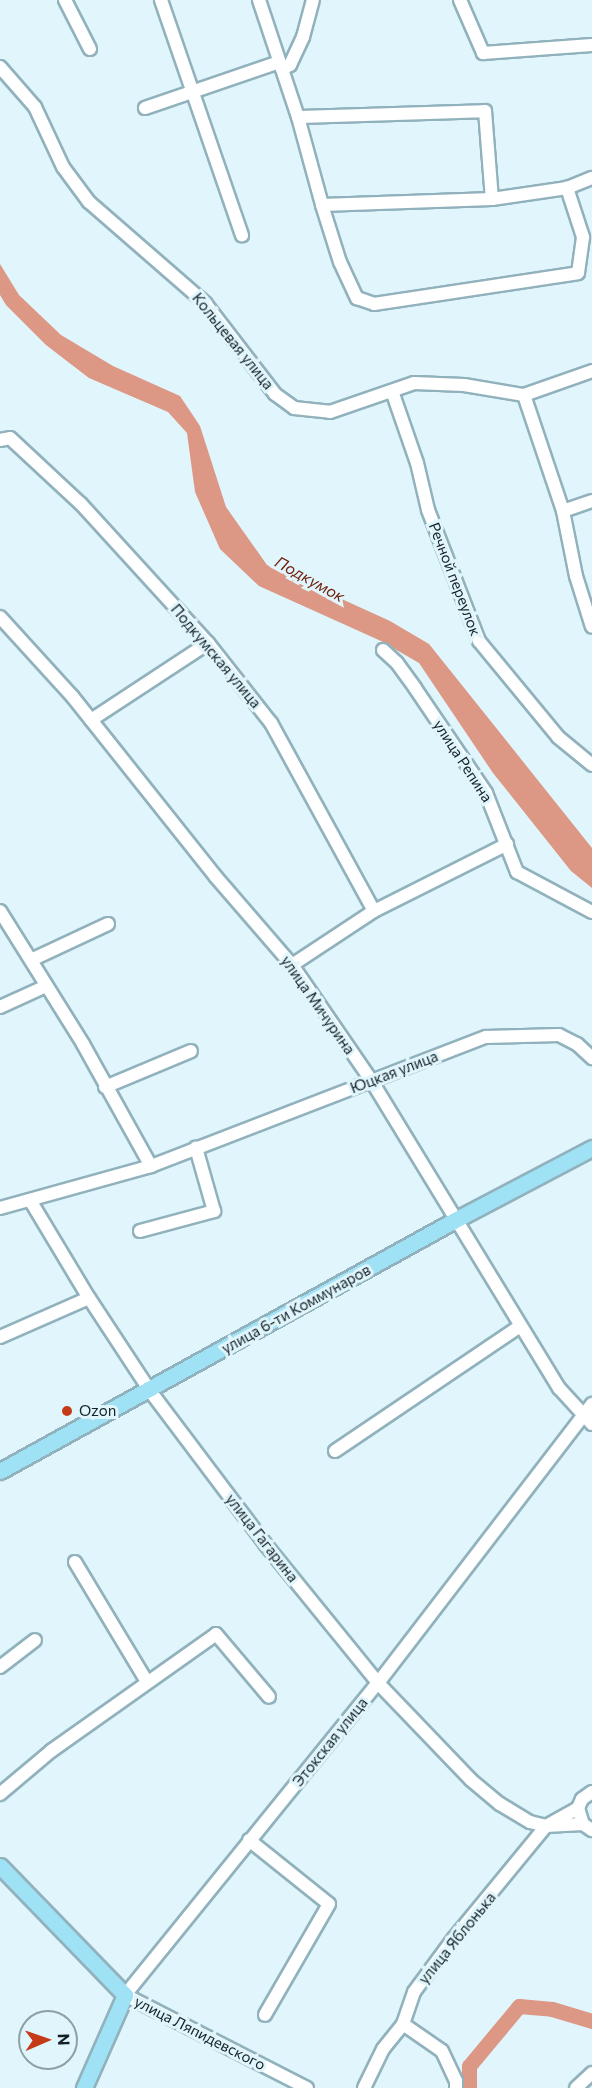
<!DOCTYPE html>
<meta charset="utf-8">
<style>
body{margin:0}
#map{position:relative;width:592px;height:2088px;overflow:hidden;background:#e0f5fc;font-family:Commissioner,sans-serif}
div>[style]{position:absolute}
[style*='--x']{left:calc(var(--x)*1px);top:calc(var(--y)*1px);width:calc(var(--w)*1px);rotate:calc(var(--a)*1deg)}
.water>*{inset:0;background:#dc9785}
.river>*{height:15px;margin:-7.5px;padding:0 7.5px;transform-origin:7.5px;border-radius:7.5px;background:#dc9785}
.roads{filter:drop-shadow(2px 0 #91b2bd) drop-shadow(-2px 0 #91b2bd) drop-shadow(0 2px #91b2bd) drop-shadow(0 -2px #91b2bd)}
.minor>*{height:12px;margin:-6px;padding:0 6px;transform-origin:6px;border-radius:6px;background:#fff}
.major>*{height:15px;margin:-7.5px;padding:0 7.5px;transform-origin:7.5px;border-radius:7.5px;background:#a0e2f5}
.dots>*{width:16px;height:16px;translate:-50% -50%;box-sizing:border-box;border:3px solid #e0f5fc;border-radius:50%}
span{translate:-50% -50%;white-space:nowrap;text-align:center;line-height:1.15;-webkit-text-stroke:6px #e0f5fc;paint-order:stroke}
.street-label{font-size:15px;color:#142125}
.poi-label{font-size:15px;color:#142125}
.left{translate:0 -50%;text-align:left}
.water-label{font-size:16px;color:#72210c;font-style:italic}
.north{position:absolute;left:18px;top:2010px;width:60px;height:60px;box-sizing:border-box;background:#e0f5fc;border:2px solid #8ea0a6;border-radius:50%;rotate:88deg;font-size:16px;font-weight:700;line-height:24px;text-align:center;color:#142125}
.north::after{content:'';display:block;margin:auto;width:21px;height:27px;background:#c53b18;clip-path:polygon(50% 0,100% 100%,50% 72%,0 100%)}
</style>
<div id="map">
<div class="water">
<div style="clip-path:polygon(0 264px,19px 295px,61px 335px,113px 366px,180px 396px,200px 426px,226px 507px,267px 565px,390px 621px,429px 644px,592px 848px,592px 888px,571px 871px,493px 773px,419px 663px,381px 641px,259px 586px,220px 549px,195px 492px,187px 433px,168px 412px,89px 378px,46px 345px,6px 305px,0 295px)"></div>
</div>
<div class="river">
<div style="--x:469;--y:2088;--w:22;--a:-90"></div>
<div style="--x:469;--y:2066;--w:78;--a:-50.2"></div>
<div style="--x:519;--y:2006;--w:33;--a:5"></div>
<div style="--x:552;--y:2009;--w:42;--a:16.7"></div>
</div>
<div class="roads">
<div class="minor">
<div style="--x:65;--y:0;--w:55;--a:63"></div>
<div style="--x:161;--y:0;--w:249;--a:71"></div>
<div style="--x:259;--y:0;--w:123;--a:71.6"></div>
<div style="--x:298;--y:117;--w:91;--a:74.7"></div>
<div style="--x:322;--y:205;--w:60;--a:72.5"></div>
<div style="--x:340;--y:262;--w:40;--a:65"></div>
<div style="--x:357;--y:298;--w:18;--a:19"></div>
<div style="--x:374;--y:304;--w:206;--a:-8.6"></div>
<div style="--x:578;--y:273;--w:36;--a:-82"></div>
<div style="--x:583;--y:237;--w:52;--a:-108.1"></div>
<div style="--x:460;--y:0;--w:58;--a:66.5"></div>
<div style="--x:483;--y:53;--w:109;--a:-4.2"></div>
<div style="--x:0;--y:67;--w:53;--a:48.8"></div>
<div style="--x:35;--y:107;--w:66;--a:65"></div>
<div style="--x:63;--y:167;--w:44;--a:53.4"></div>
<div style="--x:89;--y:202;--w:154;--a:41"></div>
<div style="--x:205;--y:303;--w:115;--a:52.4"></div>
<div style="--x:275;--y:394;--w:24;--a:36"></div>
<div style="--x:294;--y:408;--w:36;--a:6"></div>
<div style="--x:330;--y:412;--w:89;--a:-19"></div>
<div style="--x:414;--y:383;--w:50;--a:2.3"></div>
<div style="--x:464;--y:385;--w:61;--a:9.5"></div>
<div style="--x:524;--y:395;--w:72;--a:-19.4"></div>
<div style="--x:282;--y:69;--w:9;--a:-27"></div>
<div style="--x:290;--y:65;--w:31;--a:-65"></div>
<div style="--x:303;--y:37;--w:38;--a:-75"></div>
<div style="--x:145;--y:108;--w:142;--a:-18.9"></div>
<div style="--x:298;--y:117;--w:187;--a:-1.8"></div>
<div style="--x:485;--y:111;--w:88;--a:85.5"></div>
<div style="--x:322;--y:205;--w:170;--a:-2"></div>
<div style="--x:492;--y:199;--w:76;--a:-8.3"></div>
<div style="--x:567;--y:188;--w:27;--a:-22"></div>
<div style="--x:392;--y:391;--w:76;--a:70.9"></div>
<div style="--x:417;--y:463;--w:48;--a:76.8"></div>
<div style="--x:428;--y:510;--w:141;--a:68.7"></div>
<div style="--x:479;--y:641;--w:124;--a:50.5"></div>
<div style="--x:558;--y:737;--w:44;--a:39.5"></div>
<div style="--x:524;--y:395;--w:122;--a:71.4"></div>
<div style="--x:563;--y:511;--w:66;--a:78.7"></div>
<div style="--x:576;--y:576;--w:53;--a:72.6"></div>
<div style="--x:0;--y:440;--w:10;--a:-11"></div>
<div style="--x:10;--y:438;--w:97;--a:42.9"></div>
<div style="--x:81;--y:504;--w:188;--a:47.6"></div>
<div style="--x:208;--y:643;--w:102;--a:51.8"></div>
<div style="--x:271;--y:723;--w:214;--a:61.3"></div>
<div style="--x:563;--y:511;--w:31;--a:-19"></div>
<div style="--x:0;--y:617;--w:107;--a:47.7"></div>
<div style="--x:72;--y:696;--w:231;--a:51.5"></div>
<div style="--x:216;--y:877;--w:116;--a:49.2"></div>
<div style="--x:292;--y:965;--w:140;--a:55.5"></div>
<div style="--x:371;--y:1080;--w:361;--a:58.6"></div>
<div style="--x:559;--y:1388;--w:49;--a:47.5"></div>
<div style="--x:383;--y:650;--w:19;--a:43"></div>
<div style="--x:397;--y:663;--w:31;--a:54"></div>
<div style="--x:415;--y:688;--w:127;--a:55.9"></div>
<div style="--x:486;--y:793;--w:85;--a:68.6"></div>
<div style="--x:517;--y:872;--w:85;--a:28.1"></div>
<div style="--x:91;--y:720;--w:140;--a:-33.3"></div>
<div style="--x:0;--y:911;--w:157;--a:58"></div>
<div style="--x:83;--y:1044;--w:140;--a:60.9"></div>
<div style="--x:31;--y:960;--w:85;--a:-25.1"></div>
<div style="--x:292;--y:965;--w:98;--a:-33.4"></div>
<div style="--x:374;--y:911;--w:149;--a:-26.7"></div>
<div style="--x:0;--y:1007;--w:51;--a:-24.5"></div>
<div style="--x:105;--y:1087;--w:93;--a:-22.7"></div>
<div style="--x:30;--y:1200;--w:114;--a:59"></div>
<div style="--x:89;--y:1298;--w:111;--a:56.7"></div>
<div style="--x:150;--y:1391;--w:193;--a:53"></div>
<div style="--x:266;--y:1545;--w:178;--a:50.9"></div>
<div style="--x:378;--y:1683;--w:134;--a:46.2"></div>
<div style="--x:471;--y:1780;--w:38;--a:40"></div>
<div style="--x:500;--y:1804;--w:35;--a:31"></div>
<div style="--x:530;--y:1822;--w:16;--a:14"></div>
<div style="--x:546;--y:1826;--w:37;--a:-3"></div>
<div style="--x:0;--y:1208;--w:157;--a:-15.5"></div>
<div style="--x:151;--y:1166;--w:359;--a:-21.1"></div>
<div style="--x:486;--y:1037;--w:73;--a:-1.6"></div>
<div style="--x:559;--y:1035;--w:20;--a:27"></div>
<div style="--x:577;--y:1044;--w:21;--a:43"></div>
<div style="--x:140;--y:1231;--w:77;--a:-15.1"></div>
<div style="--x:214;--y:1211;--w:66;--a:-105.9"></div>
<div style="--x:0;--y:1337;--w:97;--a:-23.7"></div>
<div style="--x:335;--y:1451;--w:223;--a:-34"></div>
<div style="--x:75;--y:1562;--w:140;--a:59"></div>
<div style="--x:0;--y:1667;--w:44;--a:-37.6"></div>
<div style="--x:592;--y:1792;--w:12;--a:145"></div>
<div style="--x:582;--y:1799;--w:10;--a:114"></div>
<div style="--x:578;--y:1808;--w:17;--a:73"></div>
<div style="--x:583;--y:1824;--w:11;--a:34"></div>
<div style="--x:0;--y:1794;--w:67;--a:-40.1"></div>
<div style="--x:51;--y:1751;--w:202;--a:-35.3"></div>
<div style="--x:216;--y:1634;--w:82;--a:49.9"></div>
<div style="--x:249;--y:1840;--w:102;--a:38.7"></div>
<div style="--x:329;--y:1904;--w:128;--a:120"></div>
<div style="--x:403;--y:2024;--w:47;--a:34.7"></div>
<div style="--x:442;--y:2051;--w:33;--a:65"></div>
<div style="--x:456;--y:2081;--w:7;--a:90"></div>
<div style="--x:307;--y:2088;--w:204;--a:-152.9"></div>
<div style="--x:125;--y:1995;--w:402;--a:-51"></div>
<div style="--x:378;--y:1683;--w:352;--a:-52.5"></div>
<div style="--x:364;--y:2088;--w:43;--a:-64"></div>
<div style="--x:383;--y:2049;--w:32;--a:-51"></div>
<div style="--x:403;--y:2024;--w:34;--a:-71"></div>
<div style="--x:414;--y:1992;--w:67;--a:-53.5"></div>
<div style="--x:454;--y:1938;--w:145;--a:-50.6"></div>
<div style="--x:546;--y:1826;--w:37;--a:-29"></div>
<div style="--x:576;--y:2088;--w:22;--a:-43"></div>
</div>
<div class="major">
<div style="--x:0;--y:1471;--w:520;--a:-28.88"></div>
<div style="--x:455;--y:1220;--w:155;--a:-27.7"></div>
<div style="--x:0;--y:1866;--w:180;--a:45.9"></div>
<div style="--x:125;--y:1995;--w:102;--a:113.8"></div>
</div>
</div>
<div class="dots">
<div style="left:67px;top:1411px;background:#c53b18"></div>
</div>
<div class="street-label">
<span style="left:233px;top:341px;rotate:51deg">Кольцевая улица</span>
<span style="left:455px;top:579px;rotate:69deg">Речной переулок</span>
<span style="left:216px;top:656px;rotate:50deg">Подкумская улица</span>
<span style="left:463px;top:761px;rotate:57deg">улица Репина</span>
<span style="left:318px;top:1005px;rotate:55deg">улица Мичурина</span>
<span style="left:394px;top:1072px;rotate:-21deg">Юцкая улица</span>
<span style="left:296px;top:1309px;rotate:-29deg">улица 6-ти Коммунаров</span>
<span style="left:262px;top:1538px;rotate:52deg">улица Гагарина</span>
<span style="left:330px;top:1742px;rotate:-51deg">Этокская улица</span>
<span style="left:457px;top:1938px;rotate:-51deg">улица Яблонька</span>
<span style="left:200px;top:2033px;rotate:27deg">улица Ляпидевского</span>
</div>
<div class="poi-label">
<span class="left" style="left:79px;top:1411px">Ozon</span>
</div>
<div class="water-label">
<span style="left:310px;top:579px;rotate:29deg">Подкумок</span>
</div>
<div class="north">N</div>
</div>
